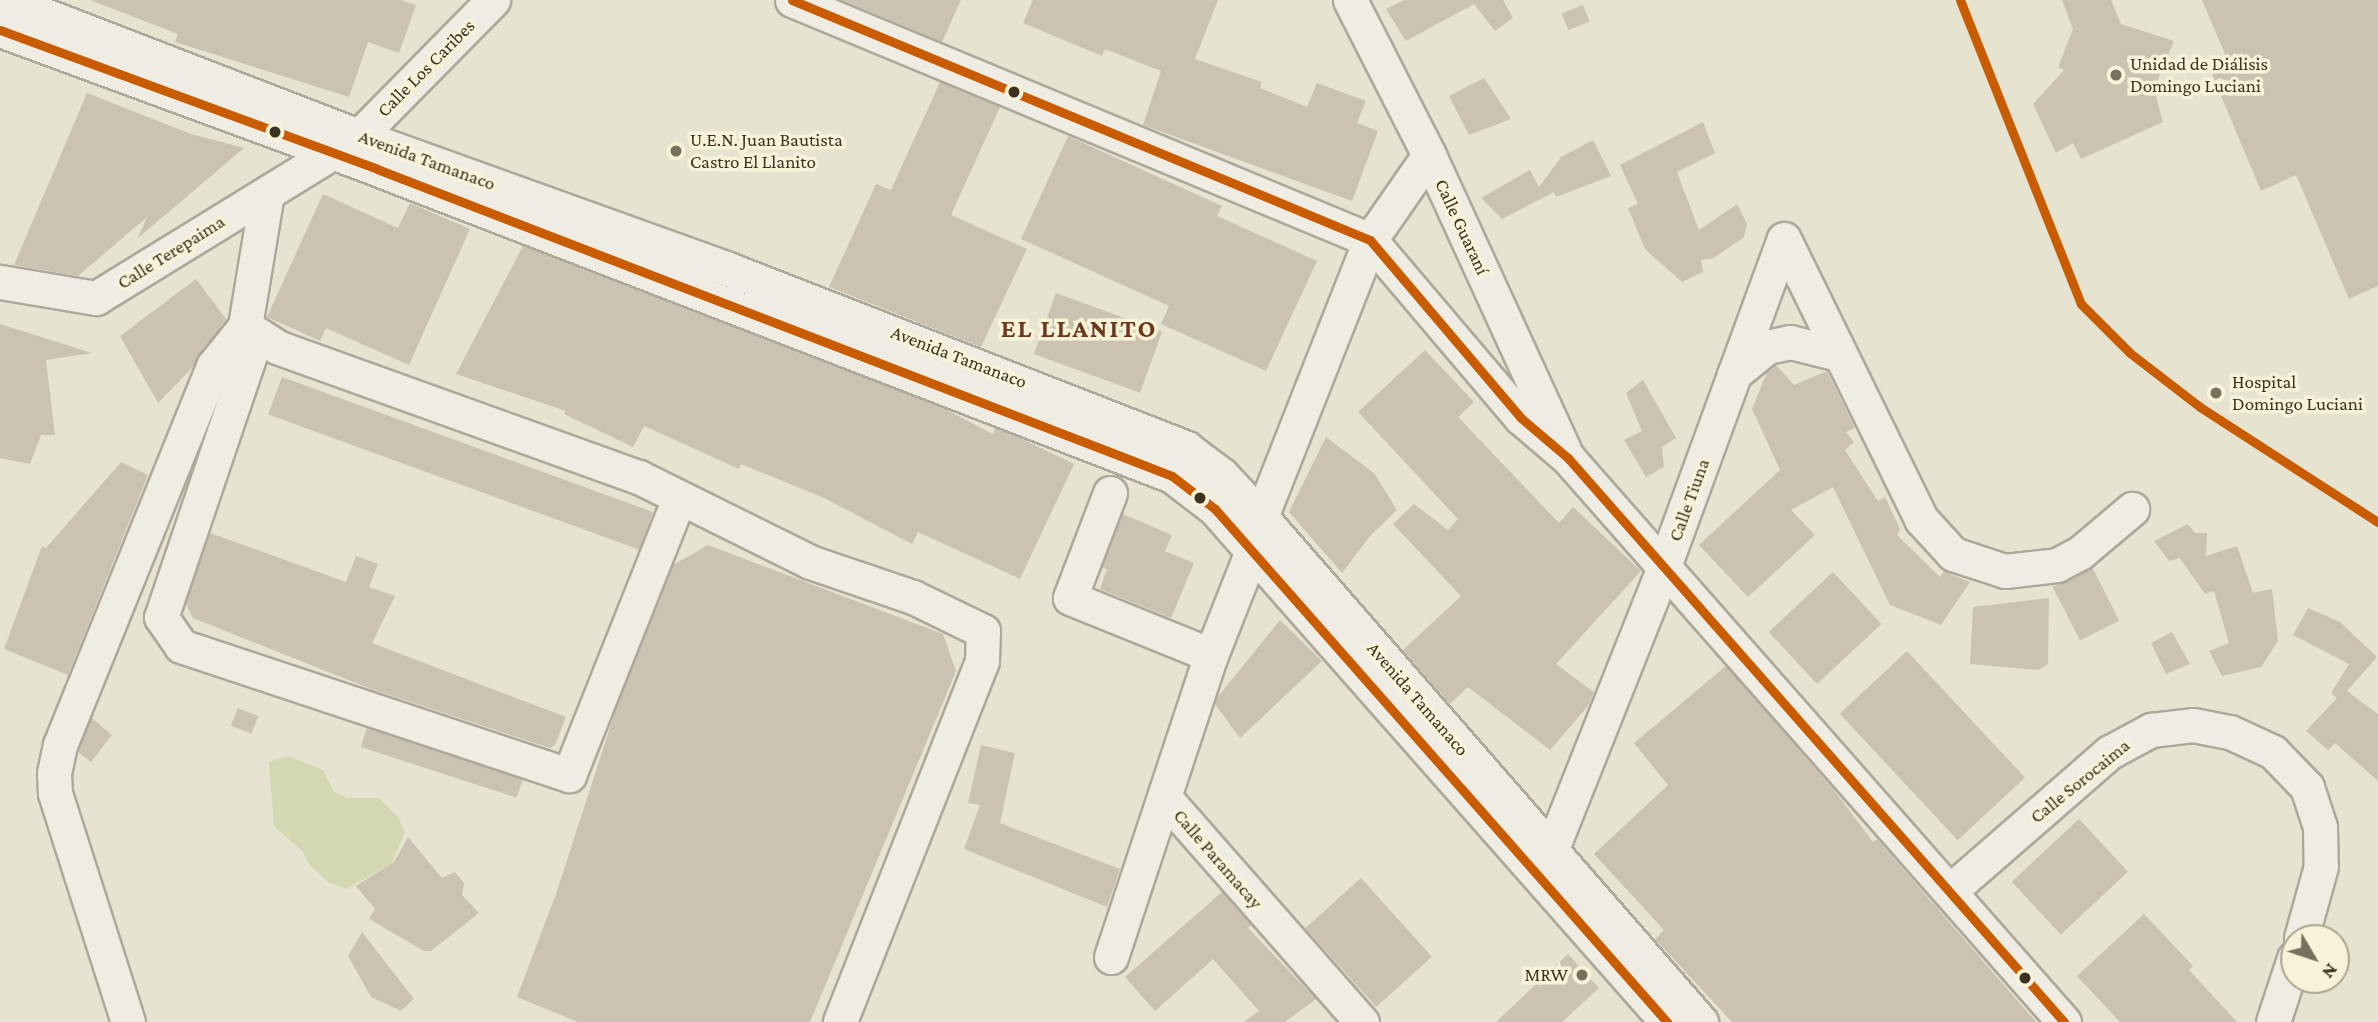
<!DOCTYPE html>
<meta charset="utf-8">
<style>
body{margin:0}
#map{position:relative;width:2378px;height:1022px;overflow:hidden;background:#e7e3d1;font-family:"Crimson Pro",serif}
div>[style]{position:absolute}
[style*='--x']{left:calc(var(--x)*1px);top:calc(var(--y)*1px);width:calc(var(--w)*1px);rotate:calc(var(--a)*1deg)}
.green>*{inset:0;background:#d3d8b3}
.building>*{inset:0;background:#cbc2b2;transform-origin:0 0}
.roads{filter:drop-shadow(2px 0 #ada899) drop-shadow(-2px 0 #ada899) drop-shadow(0 2px #ada899) drop-shadow(0 -2px #ada899)}
.minor>*{height:33px;margin:-16.5px;padding:0 16.5px;transform-origin:16.5px;border-radius:16.5px;background:#efece3}
.bus-1>*{height:9px;margin:-4.5px;padding:0 4.5px;transform-origin:4.5px;border-radius:4.5px;background:#c95b00}
.dots>*{width:19px;height:19px;translate:-50% -50%;box-sizing:border-box;border:4px solid #f7f2d8;border-radius:50%}
span{translate:-50% -50%;white-space:nowrap;text-align:center;line-height:1.15;-webkit-text-stroke:7px #f7f2d8;paint-order:stroke}
.poi-label{font-size:19px;color:#3d3220}
.left{translate:0 -50%;text-align:left}
.right{translate:-100% -50%;text-align:right}
.street-label{font-size:19px;color:#3d3220}
.district-label{font-size:26px;color:#6b381e;font-weight:700;letter-spacing:2px}
.north{position:absolute;left:2280px;top:924px;width:70px;height:70px;box-sizing:border-box;background:#f7f2d8;border:2px solid #ada58e;border-radius:50%;rotate:129deg;font-size:19px;font-weight:700;line-height:28px;text-align:center;color:#3d3220}
.north::after{content:'';display:block;margin:auto;width:24px;height:32px;background:#78705e;clip-path:polygon(50% 0,100% 100%,50% 72%,0 100%)}
</style>
<div id="map">
<div class="green">
<div style="clip-path:polygon(288px 756px,323px 770px,334px 792px,348px 798px,379px 798px,398px 817px,405px 833px,391px 864px,346px 889px,328px 882px,310px 865px,302px 851px,274px 826px,269px 762px)"></div>
</div>
<div class="building">
<div style="clip-path:polygon(90px 0,401px 0,416px 5px,399px 53px,368px 42px,349px 97px,175px 42px,178px 34px)"></div>
<div style="clip-path:polygon(842px 0,961px 0,942px 42px)"></div>
<div style="clip-path:polygon(1033px 0,1218px 0,1195px 59px,1262px 82px,1260px 88px,1307px 107px,1317px 83px,1366px 101px,1357px 123px,1378px 131px,1352px 201px,1143px 125px,1161px 71px,1105px 49px,1102px 56px,1023px 23px)"></div>
<div style="clip-path:polygon(1404px 0,1503px 0,1513px 18px,1495px 31px,1474px 4px,1406px 41px,1386px 9px)"></div>
<div style="clip-path:polygon(2062px 0,2111px 0,2121px 24px,2174px 41px,2154px 89px,2163px 122px,2081px 159px,2073px 143px,2056px 153px,2033px 104px,2064px 70px,2058px 67px,2073px 29px)"></div>
<div style="clip-path:polygon(2202px 0,2378px 0,2378px 286px,2349px 299px,2296px 175px,2261px 191px,2208px 65px,2227px 59px)"></div>
<div style="left:1583px;top:5px;width:18px;height:23px;rotate:68deg"></div>
<div style="clip-path:polygon(1484px 78px,1511px 119px,1469px 135px,1449px 96px)"></div>
<div style="clip-path:polygon(940px 82px,1000px 107px,951px 215px,1027px 249px,981px 347px,829px 287px,876px 184px,891px 190px)"></div>
<div style="clip-path:polygon(87px 93px,191px 134px,244px 148px,138px 238px,147px 217px,78px 276px,14px 265px)"></div>
<div style="clip-path:polygon(1703px 122px,1715px 153px,1677px 172px,1699px 230px,1737px 204px,1747px 224px,1744px 237px,1714px 258px,1701px 260px,1703px 272px,1682px 282px,1645px 249px,1628px 208px,1638px 204px,1620px 165px)"></div>
<div style="clip-path:polygon(1068px 136px,1222px 206px,1217px 216px,1317px 261px,1266px 371px,1161px 324px,1169px 306px,1021px 239px)"></div>
<div style="clip-path:polygon(1593px 140px,1611px 176px,1556px 197px,1554px 192px,1502px 219px,1481px 198px,1530px 170px,1539px 187px,1561px 157px)"></div>
<div style="clip-path:polygon(323px 194px,398px 228px,410px 203px,470px 229px,409px 365px,326px 328px,320px 341px,267px 317px)"></div>
<div style="clip-path:polygon(523px 246px,941px 407px,993px 434px,995px 428px,1016px 436px,1074px 464px,1020px 579px,918px 532px,912px 544px,824px 498px,741px 464px,739px 469px,644px 426px,633px 447px,564px 414px,566px 411px,456px 374px)"></div>
<div style="clip-path:polygon(196px 279px,226px 319px,191px 369px,158px 403px,120px 336px)"></div>
<div style="left:1056px;top:293px;width:113px;height:65px;rotate:20deg"></div>
<div style="clip-path:polygon(0 324px,92px 353px,46px 360px,55px 435px,41px 435px,30px 464px,0 458px)"></div>
<div style="clip-path:polygon(1425px 350px,1474px 402px,1458px 417px,1559px 523px,1573px 507px,1641px 571px,1556px 664px,1594px 692px,1588px 706px,1550px 750px,1468px 687px,1450px 704px,1403px 650px,1461px 596px,1393px 524px,1414px 504px,1448px 530px,1458px 519px,1358px 412px)"></div>
<div style="clip-path:polygon(1776px 365px,1794px 385px,1827px 371px,1855px 428px,1846px 432px,1854px 442px,1845px 450px,1878px 501px,1885px 497px,1900px 529px,1897px 535px,1940px 577px,1944px 571px,1970px 582px,1941px 625px,1890px 605px,1833px 487px,1791px 510px,1815px 535px,1748px 597px,1699px 545px,1780px 470px,1752px 409px,1767px 372px)"></div>
<div style="left:282px;top:377px;width:395px;height:40px;rotate:20deg"></div>
<div style="clip-path:polygon(1643px 380px,1676px 438px,1662px 447px,1664px 467px,1646px 477px,1624px 440px,1642px 431px,1626px 393px)"></div>
<div style="clip-path:polygon(1326px 437px,1374px 473px,1397px 510px,1370px 536px,1342px 573px,1289px 512px)"></div>
<div style="clip-path:polygon(121px 462px,148px 475px,68px 675px,4px 649px,42px 546px,46px 548px)"></div>
<div style="clip-path:polygon(1123px 514px,1172px 535px,1165px 551px,1194px 563px,1171px 618px,1100px 589px,1107px 569px,1102px 568px)"></div>
<div style="clip-path:polygon(2188px 524px,2195px 533px,2207px 533px,2206px 556px,2237px 546px,2253px 593px,2272px 589px,2278px 641px,2261px 667px,2222px 676px,2209px 651px,2229px 643px,2214px 591px,2205px 594px,2180px 558px,2169px 561px,2154px 541px)"></div>
<div style="clip-path:polygon(210px 533px,346px 582px,356px 556px,378px 564px,369px 587px,395px 596px,372px 643px,566px 717px,555px 745px,550px 748px,371px 689px,193px 618px,186px 604px)"></div>
<div style="clip-path:polygon(708px 545px,943px 634px,956px 671px,810px 1022px,578px 1022px,517px 997px,557px 891px,616px 709px,673px 565px)"></div>
<div style="left:2092px;top:567px;width:60px;height:44px;rotate:63deg"></div>
<div style="left:1833px;top:572px;width:71px;height:88px;rotate:47deg"></div>
<div style="clip-path:polygon(2049px 598px,2048px 664px,2038px 670px,1970px 664px,1973px 607px)"></div>
<div style="clip-path:polygon(2308px 608px,2340px 622px,2377px 657px,2347px 691px,2378px 714px,2378px 781px,2335px 743px,2328px 750px,2306px 731px,2337px 698px,2331px 693px,2349px 664px,2293px 635px)"></div>
<div style="clip-path:polygon(1280px 620px,1322px 661px,1240px 738px,1215px 704px,1217px 698px)"></div>
<div style="clip-path:polygon(2172px 632px,2190px 664px,2166px 674px,2151px 643px)"></div>
<div style="left:1907px;top:651px;width:173px;height:92px;rotate:47deg"></div>
<div style="clip-path:polygon(1726px 666px,1833px 789px,1873px 842px,1877px 839px,2036px 1022px,1732px 1022px,1655px 939px,1664px 930px,1594px 854px,1668px 785px,1634px 743px)"></div>
<div style="left:238px;top:708px;width:22px;height:19px;rotate:22deg"></div>
<div style="clip-path:polygon(92px 718px,112px 735px,91px 762px,78px 752px)"></div>
<div style="left:367px;top:728px;width:164px;height:20px;rotate:18deg"></div>
<div style="clip-path:polygon(981px 745px,1015px 753px,1000px 823px,1120px 869px,1107px 907px,964px 849px,980px 805px,968px 803px)"></div>
<div style="left:2079px;top:819px;width:72px;height:92px;rotate:47deg"></div>
<div style="clip-path:polygon(408px 837px,442px 878px,455px 872px,464px 883px,462px 895px,479px 913px,431px 951px,424px 951px,369px 919px,375px 909px,356px 886px,394px 862px)"></div>
<div style="left:1361px;top:878px;width:106px;height:75px;rotate:48deg"></div>
<div style="clip-path:polygon(1222px 892px,1251px 925px,1248px 928px,1316px 999px,1285px 1022px,1244px 1022px,1259px 1011px,1213px 959px,1155px 1011px,1125px 977px)"></div>
<div style="clip-path:polygon(2144px 914px,2193px 966px,2189px 970px,2237px 1022px,2120px 1022px,2077px 976px)"></div>
<div style="clip-path:polygon(362px 932px,414px 999px,401px 1011px,371px 997px,348px 956px)"></div>
<div style="clip-path:polygon(1568px 954px,1599px 988px,1562px 1022px,1496px 1022px)"></div>
</div>
<div class="roads">
<div class="minor">
<div style="--x:6;--y:0;--w:378;--a:21.1"></div>
<div style="--x:359;--y:136;--w:392;--a:19.8"></div>
<div style="--x:728;--y:269;--w:492;--a:21.3"></div>
<div style="--x:1186;--y:448;--w:45;--a:36.9"></div>
<div style="--x:1222;--y:475;--w:57;--a:47.1"></div>
<div style="--x:1261;--y:517;--w:670;--a:48.93"></div>
<div style="--x:792;--y:0;--w:626;--a:22.55"></div>
<div style="--x:1370;--y:240;--w:233;--a:49.7"></div>
<div style="--x:1521;--y:418;--w:62;--a:40.4"></div>
<div style="--x:1568;--y:458;--w:751;--a:48.67"></div>
<div style="--x:1350;--y:0;--w:174;--a:63"></div>
<div style="--x:1429;--y:155;--w:324;--a:65.4"></div>
<div style="--x:0;--y:30;--w:402;--a:20.2"></div>
<div style="--x:377;--y:169;--w:852;--a:21.11"></div>
<div style="--x:1172;--y:476;--w:54;--a:37.5"></div>
<div style="--x:1215;--y:509;--w:684;--a:48.62"></div>
<div style="--x:1784;--y:239;--w:312;--a:63.9"></div>
<div style="--x:1921;--y:519;--w:47;--a:47.6"></div>
<div style="--x:1953;--y:554;--w:55;--a:18.1"></div>
<div style="--x:2005;--y:571;--w:52;--a:-6.6"></div>
<div style="--x:2057;--y:565;--w:27;--a:-28"></div>
<div style="--x:2081;--y:552;--w:67;--a:-40.1"></div>
<div style="--x:0;--y:282;--w:97;--a:9.5"></div>
<div style="--x:96;--y:298;--w:309;--a:-31.6"></div>
<div style="--x:359;--y:136;--w:191;--a:-45.4"></div>
<div style="--x:245;--y:326;--w:38;--a:33"></div>
<div style="--x:277;--y:347;--w:385;--a:19.8"></div>
<div style="--x:639;--y:477;--w:191;--a:26.4"></div>
<div style="--x:810;--y:562;--w:109;--a:18.8"></div>
<div style="--x:913;--y:597;--w:78;--a:25.9"></div>
<div style="--x:983;--y:631;--w:30;--a:92"></div>
<div style="--x:982;--y:661;--w:388;--a:111.5"></div>
<div style="--x:257;--y:334;--w:299;--a:108.7"></div>
<div style="--x:161;--y:617;--w:35;--a:55"></div>
<div style="--x:181;--y:646;--w:409;--a:18.4"></div>
<div style="--x:569;--y:775;--w:297;--a:-68.3"></div>
<div style="--x:1734;--y:374;--w:43;--a:-39.3"></div>
<div style="--x:1767;--y:347;--w:24;--a:-12"></div>
<div style="--x:1790;--y:342;--w:50;--a:13.8"></div>
<div style="--x:1110;--y:493;--w:112;--a:110.9"></div>
<div style="--x:1070;--y:598;--w:152;--a:22"></div>
<div style="--x:1261;--y:517;--w:298;--a:-68.5"></div>
<div style="--x:1370;--y:240;--w:103;--a:-55.2"></div>
<div style="--x:1164;--y:797;--w:300;--a:48.7"></div>
<div style="--x:1541;--y:866;--w:18;--a:-56"></div>
<div style="--x:1551;--y:851;--w:303;--a:-68.3"></div>
<div style="--x:1663;--y:569;--w:351;--a:-69.9"></div>
<div style="--x:1951;--y:890;--w:211;--a:-41"></div>
<div style="--x:2110;--y:752;--w:47;--a:-28.2"></div>
<div style="--x:2151;--y:730;--w:42;--a:-6.8"></div>
<div style="--x:2193;--y:725;--w:38;--a:11"></div>
<div style="--x:2230;--y:732;--w:47;--a:24.9"></div>
<div style="--x:2273;--y:752;--w:49;--a:45.8"></div>
<div style="--x:2307;--y:787;--w:42;--a:72"></div>
<div style="--x:2320;--y:827;--w:39;--a:89"></div>
<div style="--x:2321;--y:866;--w:75;--a:105.5"></div>
<div style="--x:1111;--y:957;--w:318;--a:-71.7"></div>
<div style="--x:1211;--y:655;--w:112;--a:-68.5"></div>
<div style="--x:128;--y:1022;--w:240;--a:-107.7"></div>
<div style="--x:55;--y:793;--w:20;--a:-93"></div>
<div style="--x:54;--y:773;--w:29;--a:-78"></div>
<div style="--x:60;--y:745;--w:409;--a:-68"></div>
<div style="--x:213;--y:366;--w:51;--a:-51.3"></div>
<div style="--x:245;--y:326;--w:135;--a:-80.6"></div>
<div style="--x:2273;--y:1022;--w:67;--a:-71.8"></div>
</div>
</div>
<div class="bus-1">
<div style="--x:792;--y:0;--w:626;--a:22.55"></div>
<div style="--x:1370;--y:240;--w:233;--a:49.7"></div>
<div style="--x:1521;--y:418;--w:62;--a:40.4"></div>
<div style="--x:1568;--y:458;--w:751;--a:48.67"></div>
<div style="--x:1960;--y:0;--w:327;--a:68.3"></div>
<div style="--x:2081;--y:304;--w:69;--a:45"></div>
<div style="--x:2130;--y:353;--w:88;--a:37.6"></div>
<div style="--x:2200;--y:407;--w:212;--a:32.9"></div>
<div style="--x:0;--y:30;--w:402;--a:20.2"></div>
<div style="--x:377;--y:169;--w:852;--a:21.11"></div>
<div style="--x:1172;--y:476;--w:54;--a:37.5"></div>
<div style="--x:1215;--y:509;--w:684;--a:48.62"></div>
</div>
<div class="dots">
<div style="left:2116px;top:75px;background:#78705e"></div>
<div style="left:1014px;top:92px;background:#3d3220"></div>
<div style="left:275px;top:132px;background:#3d3220"></div>
<div style="left:676px;top:151px;background:#78705e"></div>
<div style="left:2216px;top:393px;background:#78705e"></div>
<div style="left:1200px;top:498px;background:#3d3220"></div>
<div style="left:1582px;top:975px;background:#78705e"></div>
<div style="left:2025px;top:978px;background:#3d3220"></div>
</div>
<div class="poi-label">
<span class="left" style="left:2130px;top:75px">Unidad de Diálisis<br>Domingo Luciani</span>
<span class="left" style="left:690px;top:151px">U.E.N. Juan Bautista<br>Castro El Llanito</span>
<span class="left" style="left:2232px;top:393px">Hospital<br>Domingo Luciani</span>
<span class="right" style="left:1568px;top:975px">MRW</span>
</div>
<div class="street-label">
<span style="left:426px;top:68px;rotate:-45deg">Calle Los Caribes</span>
<span style="left:427px;top:160px;rotate:20deg">Avenida Tamanaco</span>
<span style="left:1462px;top:227px;rotate:65deg">Calle Guaraní</span>
<span style="left:171px;top:252px;rotate:-32deg">Calle Terepaima</span>
<span style="left:959px;top:357px;rotate:21deg">Avenida Tamanaco</span>
<span style="left:1689px;top:500px;rotate:-70deg">Calle Tiuna</span>
<span style="left:1418px;top:699px;rotate:49deg">Avenida Tamanaco</span>
<span style="left:2080px;top:781px;rotate:-39deg">Calle Sorocaima</span>
<span style="left:1218px;top:859px;rotate:49deg">Calle Paramacay</span>
</div>
<div class="district-label">
<span style="left:1079px;top:329px">EL LLANITO</span>
</div>
<div class="north">N</div>
</div>
